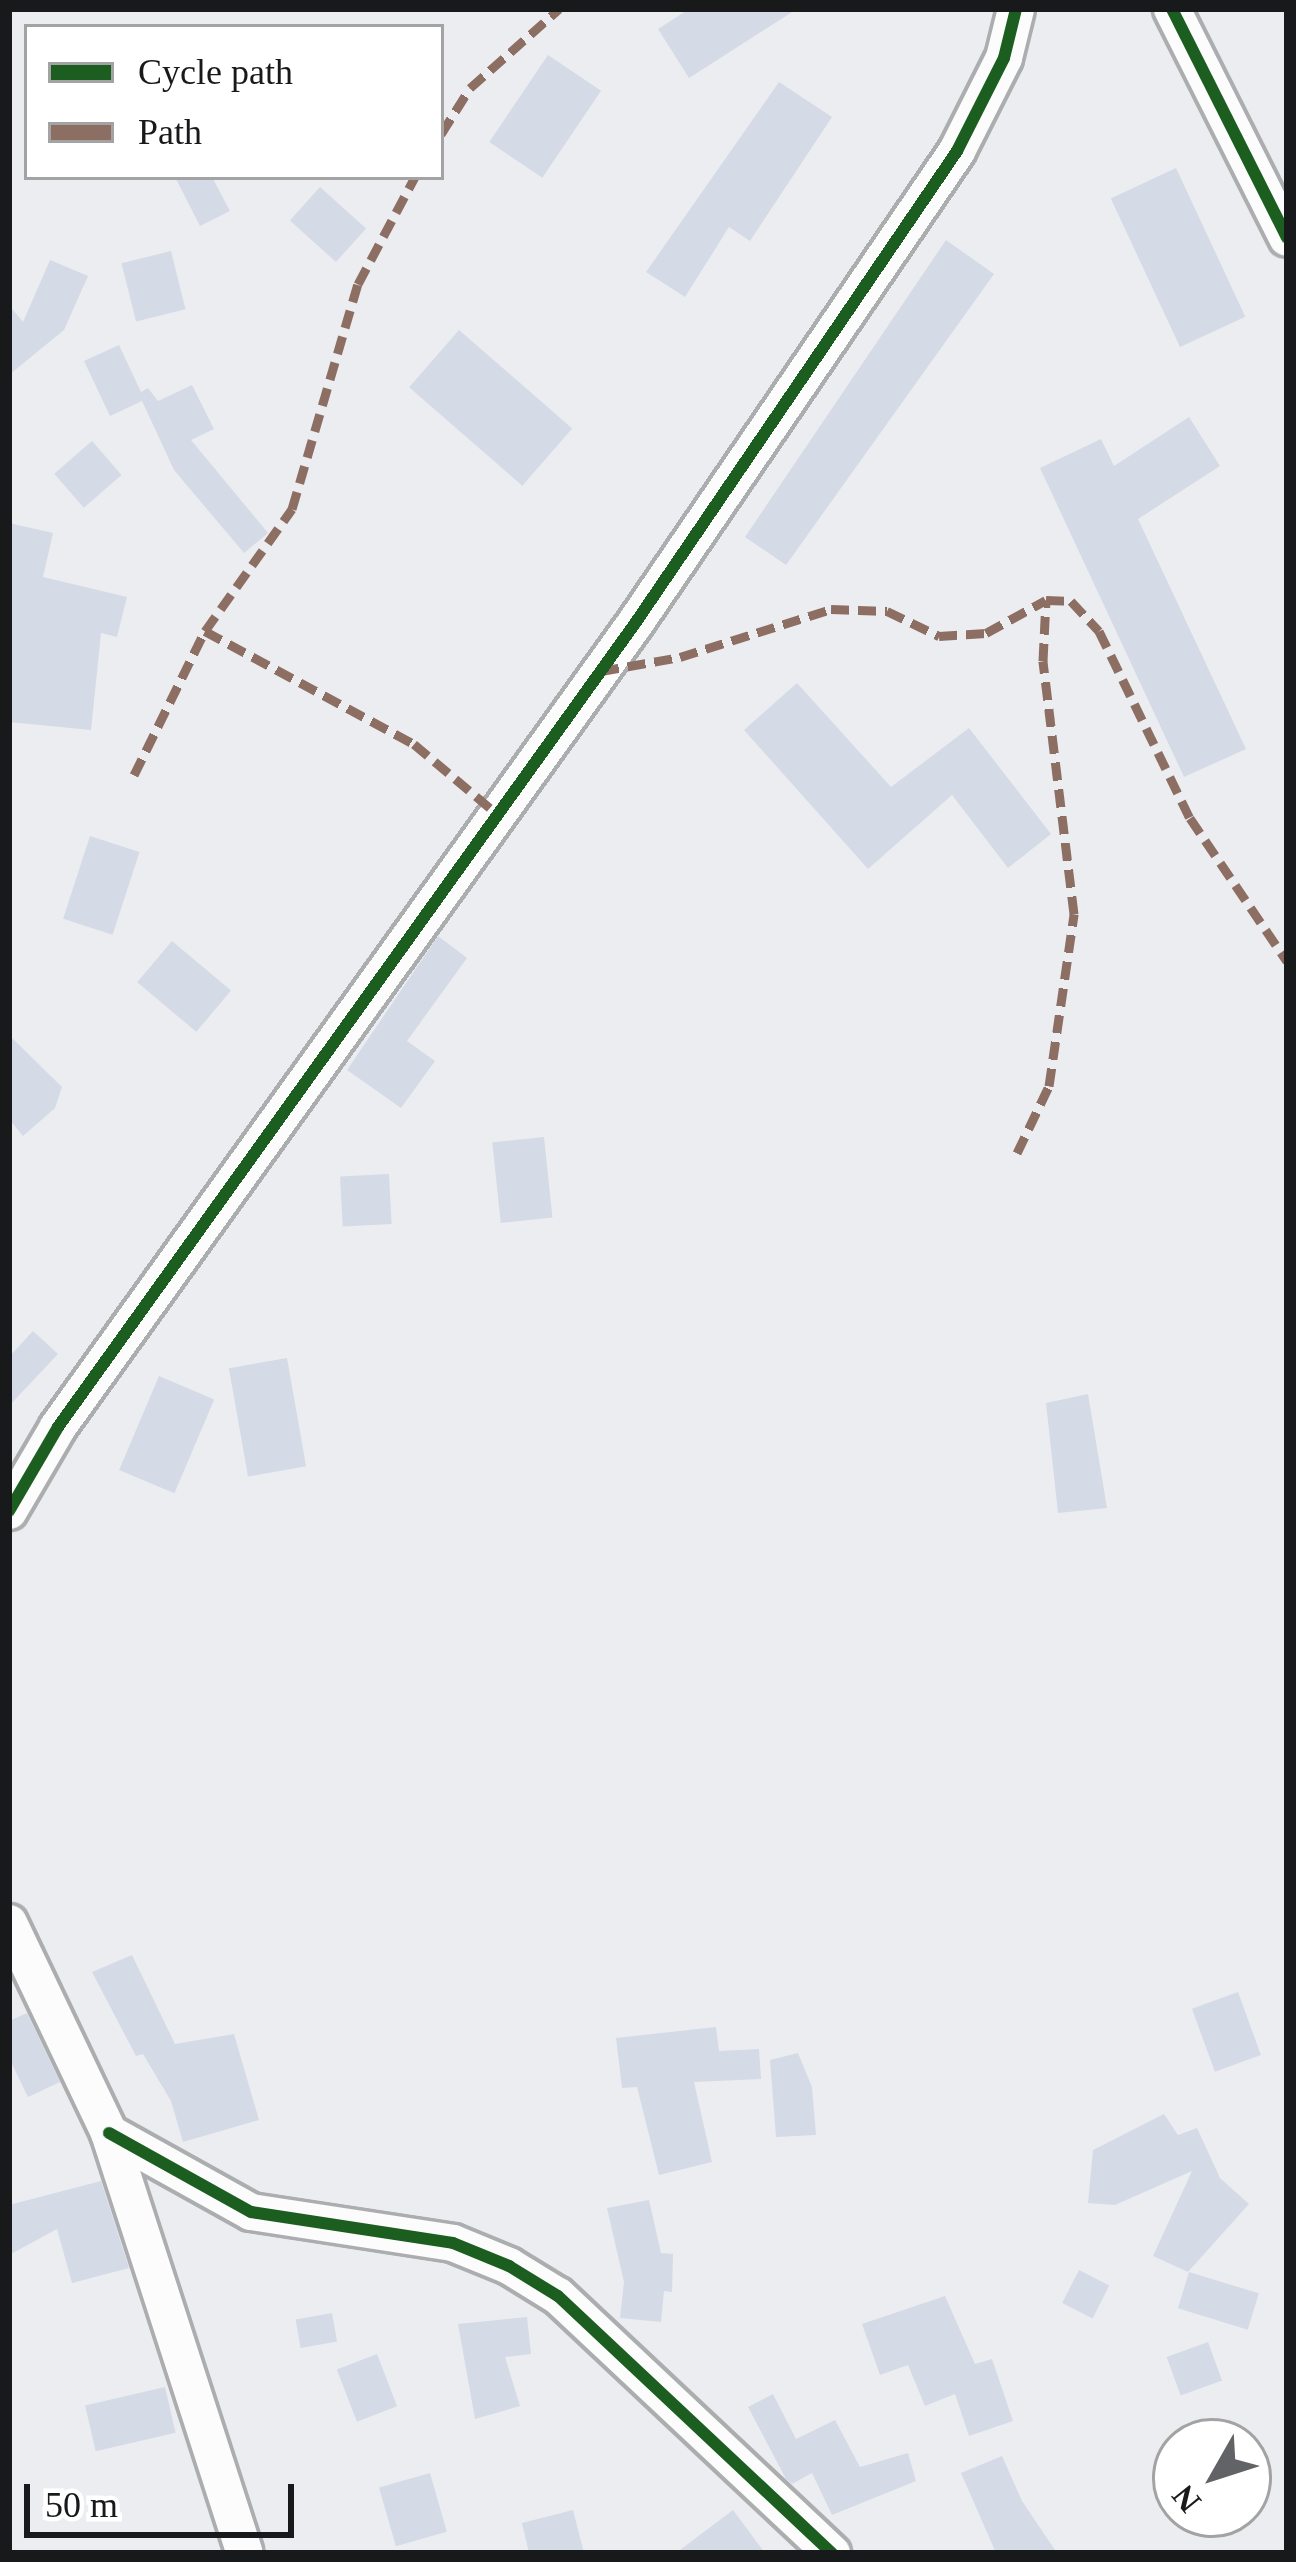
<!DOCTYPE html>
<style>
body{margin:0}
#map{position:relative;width:1296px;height:2562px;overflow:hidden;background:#ecedf0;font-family:"Times New Roman",serif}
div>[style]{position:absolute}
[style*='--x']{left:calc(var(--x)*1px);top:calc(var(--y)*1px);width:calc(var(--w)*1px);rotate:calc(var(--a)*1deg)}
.building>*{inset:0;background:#d5dae7;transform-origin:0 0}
.roads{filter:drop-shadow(3px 0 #acadaf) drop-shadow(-3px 0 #acadaf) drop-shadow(0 3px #acadaf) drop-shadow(0 -3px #acadaf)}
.minor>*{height:36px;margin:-18px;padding:0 18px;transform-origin:18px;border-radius:18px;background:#fcfcfd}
.quiet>*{height:9px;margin-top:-4.5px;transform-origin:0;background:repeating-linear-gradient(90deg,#8d6e63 0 18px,transparent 0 27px)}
.cycleway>*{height:12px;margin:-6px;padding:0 6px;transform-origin:6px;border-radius:6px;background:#1b5e20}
span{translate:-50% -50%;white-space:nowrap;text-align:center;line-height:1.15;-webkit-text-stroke:12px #fff;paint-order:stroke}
.frame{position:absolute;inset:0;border:12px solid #18191b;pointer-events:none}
.legend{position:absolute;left:24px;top:24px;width:420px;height:156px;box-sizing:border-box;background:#fff;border:3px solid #a3a3a4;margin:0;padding:15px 21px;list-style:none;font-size:36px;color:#18191b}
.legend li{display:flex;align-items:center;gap:24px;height:60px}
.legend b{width:60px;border:3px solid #a3a3a4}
.north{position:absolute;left:1152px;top:2418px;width:120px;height:120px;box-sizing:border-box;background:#fff;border:3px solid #a3a3a4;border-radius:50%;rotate:231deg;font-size:33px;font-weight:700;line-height:48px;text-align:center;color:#18191b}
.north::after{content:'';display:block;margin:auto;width:42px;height:54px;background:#626366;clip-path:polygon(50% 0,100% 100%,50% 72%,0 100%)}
.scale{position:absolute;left:24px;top:2484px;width:270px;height:54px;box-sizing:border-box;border:6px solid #18191b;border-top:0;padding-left:15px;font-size:36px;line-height:42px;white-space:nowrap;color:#18191b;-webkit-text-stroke:9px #fff;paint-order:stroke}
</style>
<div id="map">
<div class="building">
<div style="clip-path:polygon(689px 9px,797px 9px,689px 78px,658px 29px)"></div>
<div style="left:548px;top:55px;width:64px;height:105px;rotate:34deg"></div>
<div style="clip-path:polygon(779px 82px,832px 117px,750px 241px,729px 227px,685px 297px,646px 272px)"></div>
<div style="left:1176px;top:168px;width:164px;height:72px;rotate:65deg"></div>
<div style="clip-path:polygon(175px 177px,212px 177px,230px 211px,200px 226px)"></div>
<div style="left:320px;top:187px;width:62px;height:45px;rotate:42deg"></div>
<div style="clip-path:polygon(946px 240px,994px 274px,786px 565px,745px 537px)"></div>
<div style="left:171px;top:251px;width:60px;height:51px;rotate:76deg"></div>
<div style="clip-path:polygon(50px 260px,88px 276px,64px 330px,9px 375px,9px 305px,23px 322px)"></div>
<div style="left:459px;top:330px;width:150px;height:76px;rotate:41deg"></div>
<div style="clip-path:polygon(119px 345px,141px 392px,148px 388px,158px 401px,192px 385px,214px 429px,191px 440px,268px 533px,244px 553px,174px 470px,142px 401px,110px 416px,84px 361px)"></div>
<div style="clip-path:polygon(1189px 417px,1220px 466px,1138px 519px,1246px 749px,1184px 777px,1040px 468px,1101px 439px,1114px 466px)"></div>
<div style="left:92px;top:441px;width:45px;height:50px;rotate:49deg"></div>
<div style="clip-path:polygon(9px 523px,53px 533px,43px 577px,127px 597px,117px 637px,101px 633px,91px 730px,9px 722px)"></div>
<div style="clip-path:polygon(797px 683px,891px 787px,969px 728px,1051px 834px,1008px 868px,952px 795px,868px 869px,744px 730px)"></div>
<div style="left:90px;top:836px;width:52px;height:87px;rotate:18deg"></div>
<div style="clip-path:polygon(438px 936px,467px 958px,407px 1041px,435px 1061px,401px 1108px,347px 1070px)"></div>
<div style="left:172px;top:941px;width:77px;height:54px;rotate:40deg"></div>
<div style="clip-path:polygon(9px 1035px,62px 1087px,55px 1108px,23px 1136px,9px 1119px)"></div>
<div style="left:544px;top:1137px;width:81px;height:52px;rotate:84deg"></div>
<div style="left:389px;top:1174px;width:50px;height:49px;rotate:87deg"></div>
<div style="clip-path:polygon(33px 1331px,58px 1354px,9px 1406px,9px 1357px)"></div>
<div style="left:287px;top:1358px;width:110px;height:59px;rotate:80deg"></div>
<div style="left:159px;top:1376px;width:60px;height:102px;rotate:23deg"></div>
<div style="clip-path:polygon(1088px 1394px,1107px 1508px,1058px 1513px,1046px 1403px)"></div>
<div style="clip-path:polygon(132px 1955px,175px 2044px,234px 2034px,259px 2120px,183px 2142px,171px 2101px,143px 2054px,136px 2056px,92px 1972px)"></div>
<div style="left:1238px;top:1992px;width:67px;height:49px;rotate:70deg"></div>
<div style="clip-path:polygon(27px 2013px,60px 2082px,28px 2097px,9px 2058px,9px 2021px)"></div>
<div style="clip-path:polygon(716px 2027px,719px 2051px,759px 2049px,761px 2079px,694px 2082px,712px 2162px,659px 2175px,637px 2087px,622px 2088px,616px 2038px)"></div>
<div style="clip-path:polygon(798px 2053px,812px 2087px,816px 2135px,776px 2137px,770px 2060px)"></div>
<div style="clip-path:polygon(1164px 2114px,1178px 2135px,1197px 2128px,1220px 2178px,1249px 2204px,1188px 2272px,1153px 2256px,1192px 2171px,1115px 2205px,1088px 2203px,1093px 2150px)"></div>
<div style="clip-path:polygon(101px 2181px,129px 2268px,72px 2283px,57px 2229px,9px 2255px,9px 2205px)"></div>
<div style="clip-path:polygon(649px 2200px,661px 2253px,673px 2254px,672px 2292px,664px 2291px,661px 2322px,620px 2318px,624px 2282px,607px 2208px)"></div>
<div style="left:1079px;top:2270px;width:34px;height:37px;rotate:27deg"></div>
<div style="left:1189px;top:2272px;width:73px;height:38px;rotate:17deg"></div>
<div style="clip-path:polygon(945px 2296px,975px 2364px,992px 2359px,1013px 2421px,969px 2436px,955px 2394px,925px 2406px,908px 2365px,880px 2375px,862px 2324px)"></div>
<div style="left:332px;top:2313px;width:29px;height:37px;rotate:80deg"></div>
<div style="clip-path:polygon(527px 2317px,531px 2354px,505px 2357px,520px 2406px,475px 2419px,458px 2324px)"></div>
<div style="left:1208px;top:2342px;width:41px;height:44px;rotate:70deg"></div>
<div style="left:377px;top:2354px;width:56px;height:43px;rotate:69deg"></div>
<div style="left:165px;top:2387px;width:47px;height:82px;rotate:77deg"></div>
<div style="clip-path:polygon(773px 2394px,796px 2439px,835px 2420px,860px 2467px,908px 2453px,916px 2481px,832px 2515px,812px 2473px,792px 2484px,786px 2479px,748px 2407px)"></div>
<div style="clip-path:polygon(1002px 2456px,1022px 2501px,1057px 2553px,996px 2553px,961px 2473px)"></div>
<div style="left:430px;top:2473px;width:61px;height:53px;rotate:74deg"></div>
<div style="clip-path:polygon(573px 2510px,584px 2553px,529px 2553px,522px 2523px)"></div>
<div style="clip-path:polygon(733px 2510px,765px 2553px,676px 2553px)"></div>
</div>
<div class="roads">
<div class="minor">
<div style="--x:1172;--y:9;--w:256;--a:63.3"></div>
<div style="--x:9;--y:1511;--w:97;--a:-59.7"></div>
<div style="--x:58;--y:1427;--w:991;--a:-54.32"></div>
<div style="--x:636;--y:622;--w:570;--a:-55.72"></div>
<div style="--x:957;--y:151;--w:104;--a:-63.2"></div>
<div style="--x:1004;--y:58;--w:50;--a:-76.2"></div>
<div style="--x:9;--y:1923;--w:233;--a:64.5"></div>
<div style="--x:109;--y:2133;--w:441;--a:72.1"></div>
<div style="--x:109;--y:2133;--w:162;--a:29.1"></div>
<div style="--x:251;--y:2212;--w:204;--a:8.7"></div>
<div style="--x:453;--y:2243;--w:61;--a:22.3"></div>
<div style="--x:509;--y:2266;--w:57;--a:31.5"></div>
<div style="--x:558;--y:2296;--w:376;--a:43.2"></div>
</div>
</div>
<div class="quiet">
<div style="--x:441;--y:134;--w:54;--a:-57.8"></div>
<div style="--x:470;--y:88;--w:119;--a:-41.6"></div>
<div style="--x:205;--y:631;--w:238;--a:28.4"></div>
<div style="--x:414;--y:744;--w:107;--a:40.1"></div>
<div style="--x:601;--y:671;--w:80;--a:-10"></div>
<div style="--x:680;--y:657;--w:158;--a:-17.6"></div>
<div style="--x:831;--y:609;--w:56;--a:2"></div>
<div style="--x:887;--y:611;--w:58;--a:25.7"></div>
<div style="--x:939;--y:636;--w:47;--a:-3.7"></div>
<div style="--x:986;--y:633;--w:68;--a:-28.8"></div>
<div style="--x:1046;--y:600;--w:25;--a:2"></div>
<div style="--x:1071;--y:601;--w:41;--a:47"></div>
<div style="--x:1099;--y:631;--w:208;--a:64.1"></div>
<div style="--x:1190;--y:818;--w:173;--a:55.9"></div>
<div style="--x:134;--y:775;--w:161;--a:-63.8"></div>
<div style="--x:205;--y:631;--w:150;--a:-54.5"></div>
<div style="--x:292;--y:509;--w:234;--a:-73.7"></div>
<div style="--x:358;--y:284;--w:121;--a:-62"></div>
<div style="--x:1017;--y:1153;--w:74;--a:-64.5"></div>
<div style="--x:1049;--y:1086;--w:174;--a:-81.7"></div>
<div style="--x:1074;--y:914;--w:255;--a:-97"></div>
<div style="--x:1043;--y:661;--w:61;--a:-87.2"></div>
</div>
<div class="cycleway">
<div style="--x:1172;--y:9;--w:256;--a:63.3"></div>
<div style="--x:9;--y:1511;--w:97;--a:-59.7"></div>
<div style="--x:58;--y:1427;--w:991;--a:-54.32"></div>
<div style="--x:636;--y:622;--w:570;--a:-55.72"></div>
<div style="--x:957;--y:151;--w:104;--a:-63.2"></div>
<div style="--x:1004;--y:58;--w:50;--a:-76.2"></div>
<div style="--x:109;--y:2133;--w:162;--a:29.1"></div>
<div style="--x:251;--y:2212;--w:204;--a:8.7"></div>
<div style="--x:453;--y:2243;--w:61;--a:22.3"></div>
<div style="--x:509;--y:2266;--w:57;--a:31.5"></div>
<div style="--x:558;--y:2296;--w:376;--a:43.2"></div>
</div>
<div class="frame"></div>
<ul class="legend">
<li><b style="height:15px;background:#1b5e20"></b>Cycle path</li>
<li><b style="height:15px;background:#8d6e63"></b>Path</li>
</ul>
<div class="north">N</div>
<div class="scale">50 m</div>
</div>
